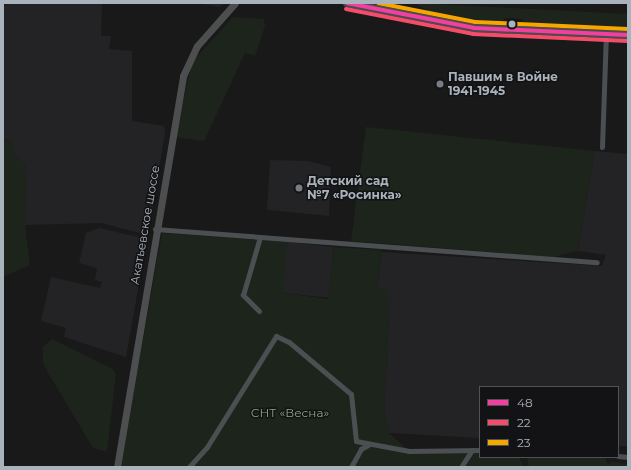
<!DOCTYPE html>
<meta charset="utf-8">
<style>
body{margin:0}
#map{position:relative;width:631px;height:470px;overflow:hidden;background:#191919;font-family:Montserrat,sans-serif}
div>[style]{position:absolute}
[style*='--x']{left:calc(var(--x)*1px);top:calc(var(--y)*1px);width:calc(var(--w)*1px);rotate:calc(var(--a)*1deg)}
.built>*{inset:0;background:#232325;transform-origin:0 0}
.green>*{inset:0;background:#1d241c}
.minor>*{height:5px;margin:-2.5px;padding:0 2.5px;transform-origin:2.5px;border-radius:2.5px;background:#4c4f52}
.secondary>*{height:7px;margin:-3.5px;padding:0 3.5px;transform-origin:3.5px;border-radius:3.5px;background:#4c4e50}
.primary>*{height:8px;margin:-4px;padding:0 4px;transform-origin:4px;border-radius:4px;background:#4a4c4e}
.bus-1>*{height:4px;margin:-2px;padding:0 2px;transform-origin:2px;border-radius:2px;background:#f240a1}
.bus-2>*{height:4px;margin:-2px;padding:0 2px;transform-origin:2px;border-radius:2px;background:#f44d6c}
.bus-3>*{height:4px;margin:-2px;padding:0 2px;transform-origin:2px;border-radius:2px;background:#f7a600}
.dots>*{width:11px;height:11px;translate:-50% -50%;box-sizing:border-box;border:2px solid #131315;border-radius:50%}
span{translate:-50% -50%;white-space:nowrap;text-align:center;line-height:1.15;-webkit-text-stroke:3px #131315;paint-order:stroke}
.poi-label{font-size:12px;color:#a9b3bb;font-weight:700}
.left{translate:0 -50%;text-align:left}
.street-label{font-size:12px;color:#a9b3bb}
.park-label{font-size:12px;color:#87a77f}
.frame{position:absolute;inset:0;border:4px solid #a9b3bb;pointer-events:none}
.legend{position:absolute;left:479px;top:386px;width:140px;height:72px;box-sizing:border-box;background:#131315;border:1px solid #4f5357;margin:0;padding:5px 7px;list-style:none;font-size:12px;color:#a9b3bb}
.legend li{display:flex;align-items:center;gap:8px;height:20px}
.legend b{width:20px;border:1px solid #4f5357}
</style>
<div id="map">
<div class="built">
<div style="clip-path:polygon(10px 3px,102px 3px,101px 36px,111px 36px,109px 49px,132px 51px,132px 121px,164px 126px,165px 133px,148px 235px,101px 223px,25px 225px,26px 166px,14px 154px,11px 140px,3px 139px,3px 6px)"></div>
<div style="clip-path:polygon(197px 3px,226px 3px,219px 7px)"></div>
<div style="clip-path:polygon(595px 151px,628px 154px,628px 446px,618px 446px,618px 387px,480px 387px,480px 438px,389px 433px,384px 410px,389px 312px,386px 289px,377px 288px,382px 252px,602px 266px,606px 255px,578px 251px)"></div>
<div style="clip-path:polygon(270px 160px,308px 161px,331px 167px,329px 216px,267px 210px)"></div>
<div style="clip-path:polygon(99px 228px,147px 239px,126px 357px,64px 337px,66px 328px,41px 321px,51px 277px,100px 288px,102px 282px,95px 280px,97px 268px,79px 263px,86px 233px)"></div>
<div style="left:287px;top:242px;width:47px;height:51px;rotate:6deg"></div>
</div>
<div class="green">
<div style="clip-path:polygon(414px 3px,628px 14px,628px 29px,526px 24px,522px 19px,505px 18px,501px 23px,434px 14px)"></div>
<div style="clip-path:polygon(233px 17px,264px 19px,265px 26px,255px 56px,245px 53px,204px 141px,175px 137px,192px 62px)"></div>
<div style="clip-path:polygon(366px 127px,595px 151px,578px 251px,553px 257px,351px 241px)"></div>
<div style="clip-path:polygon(3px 139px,11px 140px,14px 154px,26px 166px,25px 225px,30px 265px,3px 277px)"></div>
<div style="clip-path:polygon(162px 233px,287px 242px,283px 293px,328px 299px,334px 247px,382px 250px,377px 287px,387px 289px,389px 312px,384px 410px,389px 433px,409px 451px,480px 450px,480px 457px,519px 457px,523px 467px,120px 467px)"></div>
<div style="clip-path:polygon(52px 339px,111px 368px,116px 374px,107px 452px,93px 448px,47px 371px,43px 362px,43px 347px)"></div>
<div style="clip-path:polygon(527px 457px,598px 457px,605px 458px,608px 465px,612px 462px,628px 464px,628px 467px,529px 467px)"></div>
</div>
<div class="minor">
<div style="--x:602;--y:147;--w:113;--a:-88"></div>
<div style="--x:155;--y:229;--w:443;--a:4.3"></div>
<div style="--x:259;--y:311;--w:23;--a:-135"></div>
<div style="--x:243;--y:295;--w:60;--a:-73.7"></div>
<div style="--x:618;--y:456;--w:10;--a:6"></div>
<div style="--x:189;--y:467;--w:27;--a:-48"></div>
<div style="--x:207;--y:447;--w:131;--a:-58.1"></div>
<div style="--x:276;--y:336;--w:14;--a:25"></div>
<div style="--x:289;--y:342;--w:81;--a:40"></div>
<div style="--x:351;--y:394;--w:47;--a:83.9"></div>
<div style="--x:356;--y:441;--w:54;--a:10.7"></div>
<div style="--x:409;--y:451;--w:71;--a:-0.8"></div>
<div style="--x:351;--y:467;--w:21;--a:-61"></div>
<div style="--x:361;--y:449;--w:8;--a:-30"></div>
<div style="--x:461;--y:467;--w:20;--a:-57"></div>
</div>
<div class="secondary">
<div style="--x:117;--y:467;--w:397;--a:-80.4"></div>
<div style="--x:183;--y:76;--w:33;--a:-65"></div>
<div style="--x:197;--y:46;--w:57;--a:-48.5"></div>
</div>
<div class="primary">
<div style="--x:347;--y:3;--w:129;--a:11.1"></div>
<div style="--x:474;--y:28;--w:154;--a:2.6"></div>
</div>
<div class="bus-1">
<div style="--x:347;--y:3;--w:129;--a:11.1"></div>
<div style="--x:474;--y:28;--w:154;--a:2.6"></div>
</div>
<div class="bus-2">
<div style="--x:346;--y:9;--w:129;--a:11.1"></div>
<div style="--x:473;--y:34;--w:155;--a:2.6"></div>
</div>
<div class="bus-3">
<div style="--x:378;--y:3;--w:99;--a:11.1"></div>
<div style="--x:475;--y:22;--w:153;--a:2.6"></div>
</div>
<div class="dots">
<div style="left:512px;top:24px;background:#a9b3bb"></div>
<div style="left:440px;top:84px;background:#777d82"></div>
<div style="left:299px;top:188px;background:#777d82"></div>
</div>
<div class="poi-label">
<span class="left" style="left:448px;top:84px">Павшим в Войне<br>1941-1945</span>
<span class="left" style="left:307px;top:188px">Детский сад<br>№7 «Росинка»</span>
</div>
<div class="street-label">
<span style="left:145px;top:225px;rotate:-80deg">Акатьевское шоссе</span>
</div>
<div class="park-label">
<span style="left:290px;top:413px">СНТ «Весна»</span>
</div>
<div class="frame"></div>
<ul class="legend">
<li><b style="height:5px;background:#f240a1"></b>48</li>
<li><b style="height:5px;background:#f44d6c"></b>22</li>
<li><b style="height:5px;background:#f7a600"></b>23</li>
</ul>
</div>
